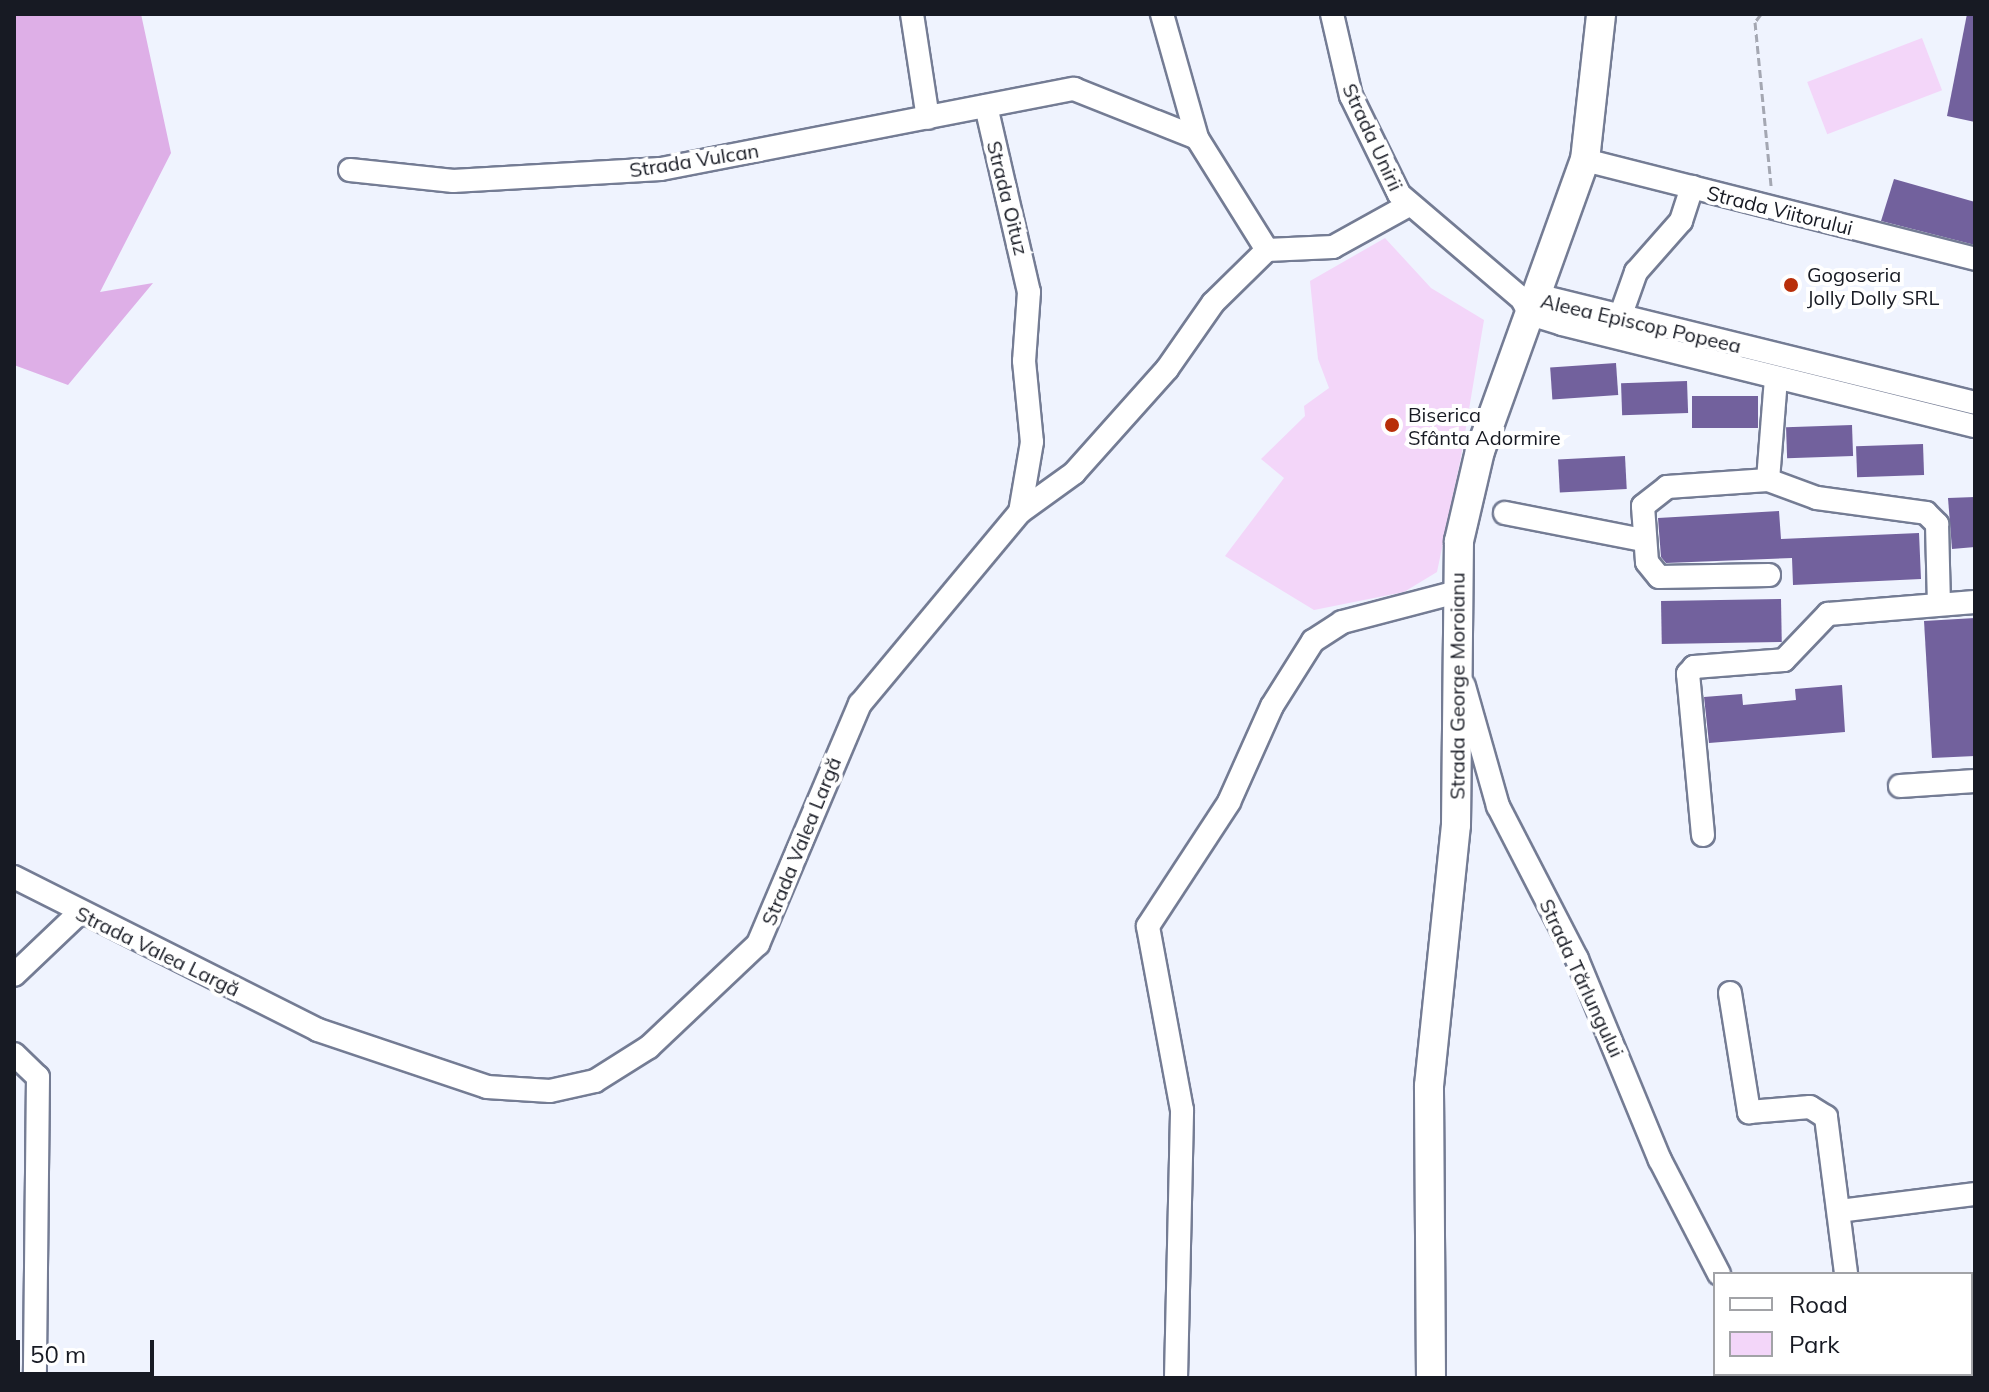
<!DOCTYPE html>
<meta charset="utf-8">
<style>
body{margin:0}
#map{position:relative;width:1989px;height:1392px;overflow:hidden;background:#eff3fe;font-family:Mulish,sans-serif}
div>[style]{position:absolute}
[style*='--x']{left:calc(var(--x)*1px);top:calc(var(--y)*1px);width:calc(var(--w)*1px);rotate:calc(var(--a)*1deg)}
.green>*{inset:0;background:#f3d6f9;transform-origin:0 0}
.forest>*{inset:0;background:#deafe7}
.building>*{inset:0;background:#72619d;transform-origin:0 0}
.path>*{height:3px;margin-top:-1.5px;transform-origin:0;background:repeating-linear-gradient(90deg,#a4a7b2 0 8px,transparent 0 12px)}
.roads{filter:drop-shadow(2px 0 #747c94) drop-shadow(-2px 0 #747c94) drop-shadow(0 2px #747c94) drop-shadow(0 -2px #747c94)}
.minor>*{height:22px;margin:-11px;padding:0 11px;transform-origin:11px;border-radius:11px;background:#fff}
.major>*{height:28px;margin:-14px;padding:0 14px;transform-origin:14px;border-radius:14px;background:#fff}
.dots>*{width:22px;height:22px;translate:-50% -50%;box-sizing:border-box;border:4px solid #fff;border-radius:50%}
span{translate:-50% -50%;white-space:nowrap;text-align:center;line-height:1.15;-webkit-text-stroke:8px #fff;paint-order:stroke}
.street-label{font-size:20px;color:#171a23}
.poi-label{font-size:20px;color:#171a23}
.left{translate:0 -50%;text-align:left}
.frame{position:absolute;inset:0;border:16px solid #171a23;pointer-events:none}
.legend{position:absolute;left:1713px;top:1272px;width:260px;height:104px;box-sizing:border-box;background:#fff;border:2px solid #a2a3a7;margin:0;padding:10px 14px;list-style:none;font-size:24px;color:#171a23}
.legend li{display:flex;align-items:center;gap:16px;height:40px}
.legend b{width:40px;border:2px solid #a2a3a7}
.scale{position:absolute;left:16px;top:1340px;width:138px;height:36px;box-sizing:border-box;border:4px solid #171a23;border-top:0;padding-left:10px;font-size:24px;line-height:28px;white-space:nowrap;color:#171a23;-webkit-text-stroke:6px #fff;paint-order:stroke}
</style>
<div id="map">
<div class="green">
<div style="left:1922px;top:38px;width:56px;height:123px;rotate:69deg"></div>
<div style="clip-path:polygon(1385px 238px,1431px 288px,1484px 320px,1461px 457px,1437px 572px,1404px 592px,1314px 610px,1225px 556px,1284px 478px,1261px 459px,1305px 416px,1304px 406px,1329px 388px,1318px 359px,1310px 281px)"></div>
</div>
<div class="forest">
<div style="clip-path:polygon(14px 14px,141px 14px,171px 153px,100px 292px,153px 283px,68px 385px,14px 365px)"></div>
</div>
<div class="building">
<div style="clip-path:polygon(1967px 14px,1975px 14px,1975px 122px,1947px 116px)"></div>
<div style="clip-path:polygon(1894px 179px,1975px 202px,1975px 245px,1881px 221px)"></div>
<div style="left:1616px;top:363px;width:32px;height:66px;rotate:86deg"></div>
<div style="left:1687px;top:381px;width:32px;height:66px;rotate:88deg"></div>
<div style="left:1758px;top:396px;width:32px;height:66px;rotate:90deg"></div>
<div style="left:1852px;top:425px;width:31px;height:66px;rotate:88deg"></div>
<div style="left:1923px;top:444px;width:31px;height:67px;rotate:88deg"></div>
<div style="left:1625px;top:456px;width:33px;height:67px;rotate:87deg"></div>
<div style="clip-path:polygon(1975px 497px,1975px 547px,1952px 549px,1948px 498px)"></div>
<div style="clip-path:polygon(1779px 511px,1781px 539px,1919px 533px,1921px 579px,1793px 585px,1792px 558px,1666px 563px,1661px 557px,1658px 518px)"></div>
<div style="left:1781px;top:599px;width:43px;height:120px;rotate:89deg"></div>
<div style="clip-path:polygon(1975px 618px,1975px 756px,1932px 758px,1924px 621px)"></div>
<div style="clip-path:polygon(1842px 685px,1845px 732px,1709px 743px,1704px 697px,1742px 694px,1743px 705px,1796px 700px,1795px 689px)"></div>
</div>
<div class="path">
<div style="--x:1761;--y:14;--w:10;--a:127"></div>
<div style="--x:1755;--y:22;--w:165;--a:84.4"></div>
</div>
<div class="roads">
<div class="minor">
<div style="--x:912;--y:14;--w:105;--a:81.3"></div>
<div style="--x:1162;--y:14;--w:129;--a:74.2"></div>
<div style="--x:1197;--y:138;--w:132;--a:58"></div>
<div style="--x:1332;--y:14;--w:84;--a:77"></div>
<div style="--x:1351;--y:96;--w:109;--a:63.9"></div>
<div style="--x:1399;--y:194;--w:163;--a:40.5"></div>
<div style="--x:986;--y:106;--w:191;--a:77"></div>
<div style="--x:1029;--y:292;--w:69;--a:94.1"></div>
<div style="--x:1024;--y:361;--w:81;--a:84.4"></div>
<div style="--x:1032;--y:442;--w:71;--a:99.7"></div>
<div style="--x:1585;--y:160;--w:402;--a:14.2"></div>
<div style="--x:350;--y:170;--w:104;--a:6.1"></div>
<div style="--x:453;--y:181;--w:208;--a:-3.3"></div>
<div style="--x:661;--y:169;--w:421;--a:-11"></div>
<div style="--x:1074;--y:89;--w:132;--a:21.7"></div>
<div style="--x:1267;--y:250;--w:66;--a:-2.6"></div>
<div style="--x:1333;--y:247;--w:85;--a:-29"></div>
<div style="--x:1524;--y:300;--w:13;--a:-23"></div>
<div style="--x:1536;--y:295;--w:452;--a:13.8"></div>
<div style="--x:1523;--y:301;--w:15;--a:62"></div>
<div style="--x:1530;--y:314;--w:34;--a:17"></div>
<div style="--x:1562;--y:324;--w:425;--a:13.9"></div>
<div style="--x:1620;--y:317;--w:48;--a:-70.4"></div>
<div style="--x:1636;--y:272;--w:68;--a:-48.6"></div>
<div style="--x:1681;--y:221;--w:36;--a:-72"></div>
<div style="--x:1768;--y:480;--w:102;--a:-85.5"></div>
<div style="--x:1505;--y:513;--w:141;--a:11.1"></div>
<div style="--x:1769;--y:575;--w:110;--a:179"></div>
<div style="--x:1659;--y:577;--w:19;--a:-129"></div>
<div style="--x:1647;--y:562;--w:56;--a:-94.1"></div>
<div style="--x:1643;--y:506;--w:31;--a:-38"></div>
<div style="--x:1667;--y:487;--w:101;--a:-4"></div>
<div style="--x:1768;--y:480;--w:52;--a:20.2"></div>
<div style="--x:1817;--y:498;--w:110;--a:7.8"></div>
<div style="--x:1926;--y:513;--w:16;--a:45"></div>
<div style="--x:1937;--y:524;--w:80;--a:88.6"></div>
<div style="--x:1464;--y:686;--w:125;--a:74.2"></div>
<div style="--x:1498;--y:806;--w:172;--a:62.7"></div>
<div style="--x:1577;--y:959;--w:217;--a:67.6"></div>
<div style="--x:1660;--y:1160;--w:128;--a:62.6"></div>
<div style="--x:1900;--y:786;--w:75;--a:-3.8"></div>
<div style="--x:1703;--y:835;--w:162;--a:-95.3"></div>
<div style="--x:1688;--y:674;--w:9;--a:-49"></div>
<div style="--x:1694;--y:667;--w:90;--a:-4.4"></div>
<div style="--x:1784;--y:660;--w:64;--a:-46.3"></div>
<div style="--x:1828;--y:614;--w:147;--a:-4.7"></div>
<div style="--x:14;--y:877;--w:340;--a:26.7"></div>
<div style="--x:318;--y:1030;--w:178;--a:18.6"></div>
<div style="--x:487;--y:1087;--w:63;--a:3.6"></div>
<div style="--x:550;--y:1091;--w:46;--a:-12.5"></div>
<div style="--x:595;--y:1081;--w:64;--a:-32.2"></div>
<div style="--x:649;--y:1047;--w:150;--a:-43.4"></div>
<div style="--x:758;--y:944;--w:261;--a:-67"></div>
<div style="--x:860;--y:704;--w:250;--a:-50.2"></div>
<div style="--x:1020;--y:512;--w:67;--a:-35.8"></div>
<div style="--x:1074;--y:473;--w:140;--a:-48.2"></div>
<div style="--x:1167;--y:369;--w:80;--a:-55.1"></div>
<div style="--x:1213;--y:303;--w:76;--a:-44.5"></div>
<div style="--x:14;--y:975;--w:90;--a:-43.6"></div>
<div style="--x:1730;--y:993;--w:121;--a:80.9"></div>
<div style="--x:1749;--y:1112;--w:61;--a:-4.7"></div>
<div style="--x:1810;--y:1107;--w:19;--a:32"></div>
<div style="--x:1826;--y:1117;--w:158;--a:82.7"></div>
<div style="--x:14;--y:1054;--w:33;--a:44"></div>
<div style="--x:38;--y:1077;--w:301;--a:90.6"></div>
<div style="--x:1839;--y:1211;--w:137;--a:-7.1"></div>
<div style="--x:1773;--y:1374;--w:4;--a:63"></div>
<div style="--x:1176;--y:1378;--w:268;--a:-88.7"></div>
<div style="--x:1182;--y:1110;--w:187;--a:-100.5"></div>
<div style="--x:1148;--y:926;--w:148;--a:-56.8"></div>
<div style="--x:1229;--y:802;--w:105;--a:-65.9"></div>
<div style="--x:1272;--y:706;--w:77;--a:-57.8"></div>
<div style="--x:1313;--y:641;--w:35;--a:-33"></div>
<div style="--x:1342;--y:622;--w:118;--a:-14.7"></div>
</div>
<div class="major">
<div style="--x:1431;--y:1378;--w:292;--a:-90.4"></div>
<div style="--x:1429;--y:1086;--w:262;--a:-84.1"></div>
<div style="--x:1456;--y:825;--w:284;--a:-89.4"></div>
<div style="--x:1459;--y:541;--w:92;--a:-76.9"></div>
<div style="--x:1480;--y:451;--w:309;--a:-70.2"></div>
<div style="--x:1585;--y:160;--w:147;--a:-83.7"></div>
</div>
</div>
<div class="dots">
<div style="left:1791px;top:285px;background:#b82e09"></div>
<div style="left:1392px;top:425px;background:#b82e09"></div>
</div>
<div class="street-label">
<span style="left:1373px;top:137px;rotate:65deg">Strada Unirii</span>
<span style="left:694px;top:160px;rotate:-9deg">Strada Vulcan</span>
<span style="left:1008px;top:198px;rotate:76deg">Strada Oituz</span>
<span style="left:1780px;top:210px;rotate:14deg">Strada Viitorului</span>
<span style="left:1641px;top:323px;rotate:13deg">Aleea Episcop Popeea</span>
<span style="left:1457px;top:686px;rotate:-90deg">Strada George Moroianu</span>
<span style="left:801px;top:841px;rotate:-68deg">Strada Valea Largă</span>
<span style="left:158px;top:951px;rotate:26deg">Strada Valea Largă</span>
<span style="left:1582px;top:978px;rotate:65deg">Strada Tărlungului</span>
</div>
<div class="poi-label">
<span class="left" style="left:1807px;top:286px">Gogoseria<br>Jolly Dolly SRL</span>
<span class="left" style="left:1408px;top:426px">Biserica<br>Sfânta Adormire</span>
</div>
<div class="frame"></div>
<ul class="legend">
<li><b style="height:10px;background:#fff"></b>Road</li>
<li><b style="height:22px;background:#f3d6f9"></b>Park</li>
</ul>
<div class="scale">50 m</div>
</div>
